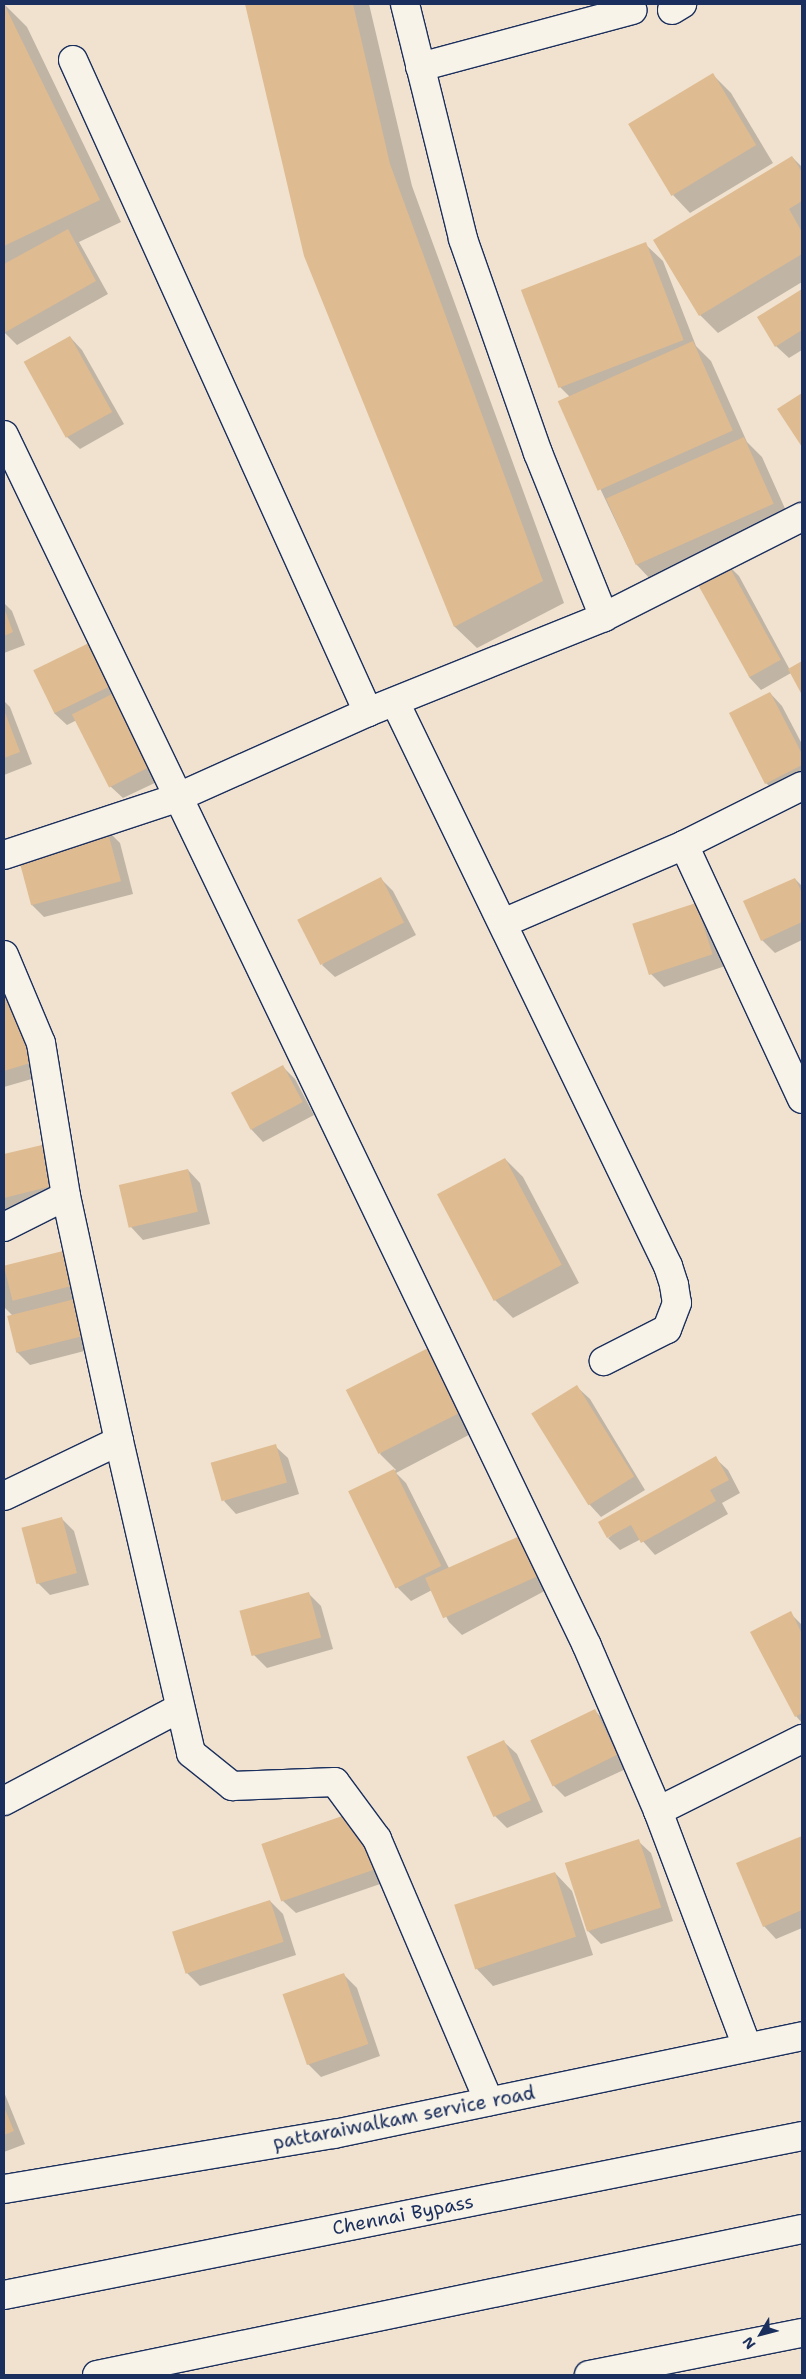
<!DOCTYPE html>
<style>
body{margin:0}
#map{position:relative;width:806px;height:2379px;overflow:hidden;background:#f0e2ce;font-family:"Shantell Sans",sans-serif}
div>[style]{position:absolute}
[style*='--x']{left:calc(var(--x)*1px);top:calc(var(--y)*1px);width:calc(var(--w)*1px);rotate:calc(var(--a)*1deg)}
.shadow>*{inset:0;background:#0003}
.building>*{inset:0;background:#dfbb91;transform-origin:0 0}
.roads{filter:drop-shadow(1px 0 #1b2f5e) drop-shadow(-1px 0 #1b2f5e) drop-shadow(0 1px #1b2f5e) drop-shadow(0 -1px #1b2f5e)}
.street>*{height:28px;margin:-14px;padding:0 14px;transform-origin:14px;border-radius:14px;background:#f7f3e8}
.secondary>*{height:28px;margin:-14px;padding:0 14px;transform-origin:14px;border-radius:14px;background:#f7f3e8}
.highway>*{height:28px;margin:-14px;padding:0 14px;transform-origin:14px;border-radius:14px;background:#f7f3e8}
span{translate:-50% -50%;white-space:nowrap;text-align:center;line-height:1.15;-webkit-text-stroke:4.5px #f7f3e8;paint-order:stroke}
.street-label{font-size:19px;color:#1b2f5e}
.frame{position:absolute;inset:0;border:5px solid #1b2f5e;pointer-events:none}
.north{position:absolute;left:736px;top:2309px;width:50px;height:50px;-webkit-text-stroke:4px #f7f3e8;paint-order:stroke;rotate:233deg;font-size:14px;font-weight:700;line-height:20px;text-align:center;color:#1b2f5e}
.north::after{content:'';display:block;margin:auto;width:18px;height:22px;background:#1b2f5e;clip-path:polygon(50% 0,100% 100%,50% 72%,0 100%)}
</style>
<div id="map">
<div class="shadow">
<div style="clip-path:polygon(246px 4px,369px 4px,412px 186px,564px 603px,477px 648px,455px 627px,305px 256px)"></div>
<div style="clip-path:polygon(5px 5px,27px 27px,121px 222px,79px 242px,108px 294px,17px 345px,4px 332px)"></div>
<div style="clip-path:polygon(713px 75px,731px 93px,773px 163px,690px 213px,673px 195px)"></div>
<div style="clip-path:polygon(792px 157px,802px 167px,802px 282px,718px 333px,700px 315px,655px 240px)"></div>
<div style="clip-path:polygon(645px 244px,663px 261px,696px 346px,711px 361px,747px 442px,762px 457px,791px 522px,653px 582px,636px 564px,559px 402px,570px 397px,560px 387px)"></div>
<div style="clip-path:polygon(802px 290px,802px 350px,789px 358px,776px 346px,759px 317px)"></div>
<div style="clip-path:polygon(70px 337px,82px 350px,124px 424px,80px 449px,67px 437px,25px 362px)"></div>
<div style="clip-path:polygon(726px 563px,739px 576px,790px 670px,802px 663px,802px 693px,791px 673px,761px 690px,749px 677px)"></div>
<div style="clip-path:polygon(4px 603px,12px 611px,25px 645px,4px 653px)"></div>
<div style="clip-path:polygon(89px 645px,161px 780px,123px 798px,110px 786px,77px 720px,67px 725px,54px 713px)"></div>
<div style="clip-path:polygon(770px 693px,782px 706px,802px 744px,802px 784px,779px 796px,766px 783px)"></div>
<div style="clip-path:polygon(4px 701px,10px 707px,32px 764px,4px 775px)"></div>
<div style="clip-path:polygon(107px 830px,120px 843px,133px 894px,44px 917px,32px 905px,18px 853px)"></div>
<div style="clip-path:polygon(380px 878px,393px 891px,416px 935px,335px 977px,322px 965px)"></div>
<div style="clip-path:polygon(795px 879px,802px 886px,802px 940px,775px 953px,762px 940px)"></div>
<div style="clip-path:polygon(696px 904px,708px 917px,725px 966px,664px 987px,651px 974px)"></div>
<div style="clip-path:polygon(15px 989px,49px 1074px,4px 1087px,4px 992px)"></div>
<div style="clip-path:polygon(282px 1066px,295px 1079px,314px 1115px,263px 1142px,251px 1129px)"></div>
<div style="clip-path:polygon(42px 1147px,54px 1159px,64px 1198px,4px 1213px,4px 1156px)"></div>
<div style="clip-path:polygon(505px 1159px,523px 1177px,579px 1283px,513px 1318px,495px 1300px)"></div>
<div style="clip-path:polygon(188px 1170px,200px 1183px,210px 1224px,143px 1240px,131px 1227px)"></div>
<div style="clip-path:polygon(63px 1252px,76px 1265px,100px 1347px,30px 1365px,17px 1352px,13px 1316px,4px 1307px,4px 1267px)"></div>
<div style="clip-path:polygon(434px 1346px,484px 1427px,396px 1473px,406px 1483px,451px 1572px,522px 1536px,552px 1587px,462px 1635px,449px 1622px,432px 1590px,411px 1601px,398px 1588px,350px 1493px,396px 1470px,380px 1454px)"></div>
<div style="clip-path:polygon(577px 1387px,590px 1399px,645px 1490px,601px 1517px,589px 1504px)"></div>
<div style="clip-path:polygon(275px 1446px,288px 1458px,299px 1494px,236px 1514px,224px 1501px)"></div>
<div style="clip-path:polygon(715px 1458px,728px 1470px,740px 1493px,722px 1503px,728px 1514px,655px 1555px,641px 1539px,620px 1550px,608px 1538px)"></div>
<div style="clip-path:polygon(61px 1518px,74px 1531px,89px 1585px,50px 1595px,37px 1582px)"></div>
<div style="clip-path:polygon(308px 1593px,321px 1606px,333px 1649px,267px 1668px,254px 1655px)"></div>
<div style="clip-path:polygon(790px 1613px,802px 1625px,802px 1723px,796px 1716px)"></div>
<div style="clip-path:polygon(595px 1711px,608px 1724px,628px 1768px,565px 1797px,552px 1784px,532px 1740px)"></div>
<div style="clip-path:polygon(504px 1742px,517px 1754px,543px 1812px,507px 1828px,495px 1816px)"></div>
<div style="clip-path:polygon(353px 1813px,386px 1882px,296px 1913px,283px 1901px,263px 1844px)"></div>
<div style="clip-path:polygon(802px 1837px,802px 1928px,776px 1939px,764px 1926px,738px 1864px)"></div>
<div style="clip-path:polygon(638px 1841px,651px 1853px,673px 1921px,601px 1944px,588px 1931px)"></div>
<div style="clip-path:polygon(555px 1873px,572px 1891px,593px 1955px,493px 1986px,476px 1968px)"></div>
<div style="clip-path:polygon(270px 1901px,283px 1914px,296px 1955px,200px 1986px,187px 1973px)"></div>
<div style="clip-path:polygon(344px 1975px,357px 1988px,380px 2056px,321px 2077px,308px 2064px)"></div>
<div style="clip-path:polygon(4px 2092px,25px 2144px,4px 2152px)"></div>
</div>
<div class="building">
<div style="clip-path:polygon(4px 4px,100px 200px,4px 246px)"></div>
<div style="clip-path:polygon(245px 4px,353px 4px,390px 164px,543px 581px,454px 627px,304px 256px)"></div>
<div style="left:713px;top:73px;width:84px;height:99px;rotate:59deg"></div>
<div style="clip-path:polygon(792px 156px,802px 172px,802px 201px,789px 209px,802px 232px,802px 254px,699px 316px,653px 240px)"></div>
<div style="clip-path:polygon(68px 229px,96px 281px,4px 333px,4px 264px)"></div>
<div style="left:646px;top:242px;width:105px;height:134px;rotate:69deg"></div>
<div style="clip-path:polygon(802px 289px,802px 330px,775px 347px,757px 317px)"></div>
<div style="left:70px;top:336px;width:87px;height:53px;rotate:61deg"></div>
<div style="left:693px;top:341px;width:98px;height:148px;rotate:66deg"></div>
<div style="clip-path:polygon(802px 393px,802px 447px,777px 409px)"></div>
<div style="left:744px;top:437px;width:73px;height:151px;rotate:66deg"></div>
<div style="left:726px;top:561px;width:113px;height:36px;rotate:61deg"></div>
<div style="clip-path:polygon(4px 608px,13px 632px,4px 636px)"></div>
<div style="left:89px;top:643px;width:48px;height:62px;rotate:64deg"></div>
<div style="clip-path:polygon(802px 661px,802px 695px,788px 669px)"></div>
<div style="clip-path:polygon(770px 692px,802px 754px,802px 765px,765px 784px,729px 713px)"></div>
<div style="left:112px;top:694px;width:82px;height:45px;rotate:63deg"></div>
<div style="clip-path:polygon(4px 710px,20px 752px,4px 758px)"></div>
<div style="left:107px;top:829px;width:54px;height:93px;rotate:75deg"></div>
<div style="left:381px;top:877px;width:51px;height:94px;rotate:63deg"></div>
<div style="clip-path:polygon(795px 878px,802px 893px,802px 922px,761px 941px,743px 901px)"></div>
<div style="left:696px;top:903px;width:54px;height:67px;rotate:72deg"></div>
<div style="clip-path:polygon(15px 988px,37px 1061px,4px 1071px,4px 991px)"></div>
<div style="left:283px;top:1065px;width:42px;height:59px;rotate:62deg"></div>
<div style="clip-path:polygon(42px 1145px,52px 1186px,4px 1198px,4px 1154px)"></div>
<div style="left:505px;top:1158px;width:121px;height:77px;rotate:62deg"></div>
<div style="left:188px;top:1169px;width:44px;height:71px;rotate:77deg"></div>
<div style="left:63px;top:1251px;width:36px;height:61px;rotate:76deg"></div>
<div style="left:79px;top:1298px;width:38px;height:74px;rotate:76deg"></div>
<div style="left:434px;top:1345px;width:72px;height:99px;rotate:63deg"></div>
<div style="left:577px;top:1385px;width:108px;height:54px;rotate:58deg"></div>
<div style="left:276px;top:1444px;width:40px;height:68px;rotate:74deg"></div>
<div style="clip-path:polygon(716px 1456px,729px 1480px,710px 1490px,716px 1501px,641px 1543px,631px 1525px,607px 1538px,598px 1522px)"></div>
<div style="left:394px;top:1469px;width:108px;height:51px;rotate:64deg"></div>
<div style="left:62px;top:1517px;width:58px;height:42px;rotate:75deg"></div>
<div style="left:522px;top:1535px;width:44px;height:106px;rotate:66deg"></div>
<div style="left:309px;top:1592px;width:47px;height:72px;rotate:75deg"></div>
<div style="clip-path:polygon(791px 1611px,802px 1634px,802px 1713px,795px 1717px,750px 1632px)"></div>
<div style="left:595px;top:1709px;width:51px;height:72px;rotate:64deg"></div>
<div style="left:504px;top:1740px;width:66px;height:41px;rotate:66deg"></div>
<div style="left:354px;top:1812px;width:61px;height:98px;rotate:71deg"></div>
<div style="clip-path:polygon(802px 1836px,802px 1910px,763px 1927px,736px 1863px)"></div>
<div style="left:639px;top:1839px;width:72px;height:78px;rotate:72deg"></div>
<div style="left:555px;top:1872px;width:68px;height:106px;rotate:72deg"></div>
<div style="left:270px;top:1900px;width:44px;height:103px;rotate:72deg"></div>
<div style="left:344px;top:1973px;width:75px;height:65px;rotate:71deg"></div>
<div style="clip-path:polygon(4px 2107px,14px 2131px,4px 2135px)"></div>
</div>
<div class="roads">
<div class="street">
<div style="--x:405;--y:4;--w:242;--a:76.1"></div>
<div style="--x:463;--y:239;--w:227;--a:70.7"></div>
<div style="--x:538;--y:453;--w:177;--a:68.1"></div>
<div style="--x:672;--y:10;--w:12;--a:-31"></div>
<div style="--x:73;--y:60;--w:716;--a:65.66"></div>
<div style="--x:420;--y:67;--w:220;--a:-15"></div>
<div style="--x:4;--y:435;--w:1344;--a:64.29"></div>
<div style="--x:587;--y:1646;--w:180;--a:66.7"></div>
<div style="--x:658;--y:1811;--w:252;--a:69.3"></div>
<div style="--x:395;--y:702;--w:627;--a:64.17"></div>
<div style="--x:668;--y:1266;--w:20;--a:72"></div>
<div style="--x:674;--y:1285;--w:18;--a:81"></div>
<div style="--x:677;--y:1303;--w:28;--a:111"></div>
<div style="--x:667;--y:1329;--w:71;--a:153.1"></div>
<div style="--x:802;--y:786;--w:132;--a:153.4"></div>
<div style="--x:684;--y:845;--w:280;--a:65.1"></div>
<div style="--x:4;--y:855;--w:181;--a:-18.3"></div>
<div style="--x:176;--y:798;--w:210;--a:-24.1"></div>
<div style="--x:368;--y:712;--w:254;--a:-21.9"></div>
<div style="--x:604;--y:617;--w:222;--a:-26.8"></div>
<div style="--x:503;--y:923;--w:197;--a:-23.3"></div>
<div style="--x:4;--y:955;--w:95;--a:67.2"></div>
<div style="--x:41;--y:1043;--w:155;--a:80.7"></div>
<div style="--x:66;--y:1196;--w:251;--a:77.8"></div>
<div style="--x:119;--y:1441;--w:127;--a:154.4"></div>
<div style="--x:4;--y:1227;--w:69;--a:-26.6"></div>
<div style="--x:119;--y:1441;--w:320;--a:77"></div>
<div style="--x:191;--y:1753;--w:53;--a:38.8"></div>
<div style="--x:232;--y:1786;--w:103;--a:-2.2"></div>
<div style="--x:335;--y:1782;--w:71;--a:53.6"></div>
<div style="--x:377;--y:1839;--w:285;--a:66.9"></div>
<div style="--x:4;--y:1801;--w:199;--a:-27.9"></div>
<div style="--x:658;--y:1811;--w:161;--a:-26.6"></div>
</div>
<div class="secondary">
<div style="--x:4;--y:2189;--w:335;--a:-9.5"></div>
<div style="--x:334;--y:2134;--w:478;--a:-11.8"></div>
<div style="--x:589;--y:2375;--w:217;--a:-11.2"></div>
</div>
<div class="highway">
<div style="--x:4;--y:2295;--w:814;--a:-11.27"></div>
<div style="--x:97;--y:2375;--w:720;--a:-11.7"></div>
</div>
</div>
<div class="street-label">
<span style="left:404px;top:2118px;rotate:-11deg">pattaraiwalkam service road</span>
<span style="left:403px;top:2215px;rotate:-11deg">Chennai Bypass</span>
</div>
<div class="frame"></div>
<div class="north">N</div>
</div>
